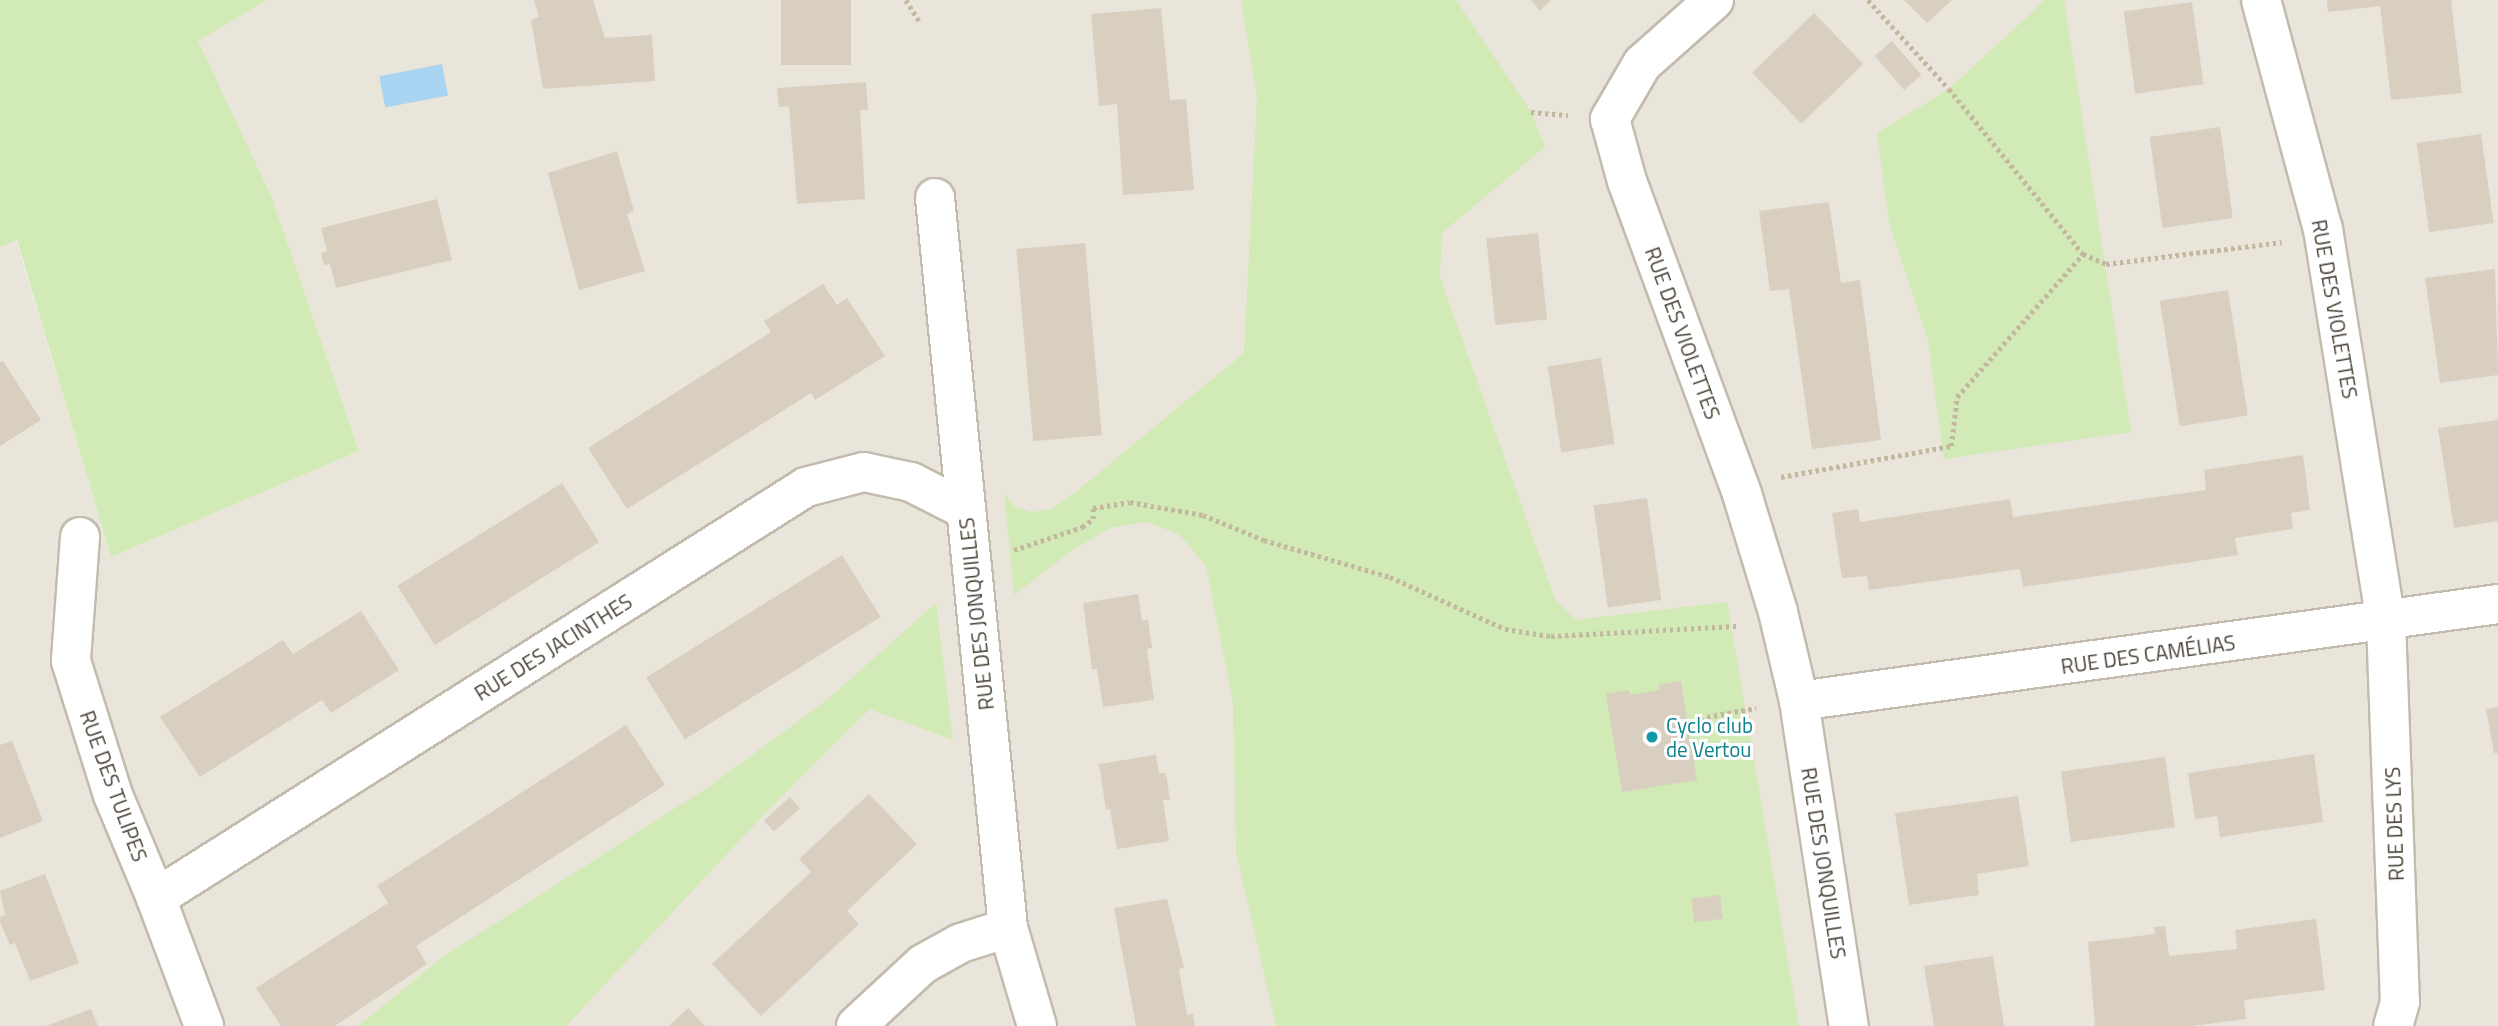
<!DOCTYPE html>
<meta charset="utf-8">
<style>
body{margin:0}
#map{position:relative;width:2498px;height:1026px;overflow:hidden;background:#f6f3ec;font-family:"Titillium Web",sans-serif}
div>[style]{position:absolute}
[style*='--x']{left:calc(var(--x)*1px);top:calc(var(--y)*1px);width:calc(var(--w)*1px);rotate:calc(var(--a)*1deg)}
.residential>*{inset:0;background:#eae5da}
.green>*{inset:0;background:#d2eab5}
.water>*{inset:0;background:#a9d4f2;transform-origin:0 0}
.building>*{inset:0;background:#d8cfc1;transform-origin:0 0}
.path>*{height:4.5px;margin-top:-2.25px;transform-origin:0;background:repeating-linear-gradient(90deg,#c4b79f 0 3.5px,transparent 0 7px)}
.roads{filter:drop-shadow(2px 0 #c2bbae) drop-shadow(-2px 0 #c2bbae) drop-shadow(0 2px #c2bbae) drop-shadow(0 -2px #c2bbae)}
.street>*{height:38px;margin:-19px;padding:0 19px;transform-origin:19px;border-radius:19px;background:#fff}
.dots>*{width:19px;height:19px;translate:-50% -50%;box-sizing:border-box;border:4px solid #fff;border-radius:50%}
span{translate:-50% -50%;white-space:nowrap;text-align:center;line-height:1.15;-webkit-text-stroke:6px #fff;paint-order:stroke}
.street-label{font-size:21px;color:#4b4439}
.culture-label{font-size:21px;color:#0d838f}
.left{translate:0 -50%;text-align:left}
</style>
<div id="map">
<div class="residential">
<div style="clip-path:polygon(267px 0,2498px 0,2498px 1026px,0 1026px,0 247px,16px 239px,111px 557px,359px 451px,272px 198px,197px 41px)"></div>
</div>
<div class="green">
<div style="clip-path:polygon(0 0,267px 0,198px 41px,272px 198px,359px 451px,111px 557px,17px 240px,0 247px)"></div>
<div style="clip-path:polygon(1241px 0,1456px 0,1531px 112px,1545px 147px,1442px 233px,1440px 277px,1555px 599px,1575px 620px,1727px 602px,1799px 1026px,1276px 1026px,1236px 852px,1233px 703px,1206px 566px,1179px 534px,1146px 522px,1110px 528px,1074px 549px,1014px 595px,1004px 492px,1015px 507px,1031px 512px,1051px 509px,1072px 495px,1244px 353px,1257px 97px)"></div>
<div style="clip-path:polygon(2045px 0,2064px 0,2131px 432px,1944px 459px,1928px 341px,1889px 223px,1877px 133px,1949px 89px)"></div>
<div style="clip-path:polygon(936px 603px,953px 740px,870px 709px,772px 806px,566px 1026px,358px 1026px,443px 957px,710px 786px,828px 699px)"></div>
</div>
<div class="water">
<div style="left:442px;top:64px;width:32px;height:64px;rotate:79deg"></div>
</div>
<div class="building">
<div style="clip-path:polygon(534px 0,593px 0,605px 38px,652px 35px,655px 81px,543px 89px,531px 20px,539px 17px)"></div>
<div style="left:781px;top:0;width:70px;height:65px"></div>
<div style="clip-path:polygon(1531px 0,1551px 0,1540px 11px)"></div>
<div style="clip-path:polygon(1904px 0,1952px 0,1927px 23px)"></div>
<div style="clip-path:polygon(2327px 0,2451px 0,2462px 93px,2391px 100px,2380px 6px,2328px 12px)"></div>
<div style="left:2192px;top:2px;width:83px;height:69px;rotate:82deg"></div>
<div style="clip-path:polygon(1161px 8px,1170px 100px,1186px 99px,1194px 190px,1123px 195px,1117px 104px,1099px 106px,1091px 14px)"></div>
<div style="left:1814px;top:13px;width:71px;height:86px;rotate:46deg"></div>
<div style="left:1892px;top:41px;width:45px;height:23px;rotate:49deg"></div>
<div style="clip-path:polygon(866px 82px,868px 110px,860px 110px,865px 199px,797px 204px,789px 106px,779px 107px,777px 88px)"></div>
<div style="left:2220px;top:127px;width:92px;height:71px;rotate:82deg"></div>
<div style="left:2481px;top:134px;width:90px;height:65px;rotate:82deg"></div>
<div style="clip-path:polygon(617px 151px,634px 211px,627px 214px,645px 271px,579px 290px,548px 173px)"></div>
<div style="clip-path:polygon(437px 199px,452px 260px,336px 288px,330px 264px,324px 265px,321px 253px,327px 251px,321px 228px)"></div>
<div style="clip-path:polygon(1829px 202px,1841px 283px,1860px 280px,1881px 440px,1812px 449px,1789px 289px,1770px 291px,1759px 211px)"></div>
<div style="left:1538px;top:233px;width:87px;height:52px;rotate:84deg"></div>
<div style="left:1085px;top:243px;width:193px;height:69px;rotate:85deg"></div>
<div style="clip-path:polygon(2495px 269px,2498px 375px,2440px 383px,2425px 278px)"></div>
<div style="clip-path:polygon(823px 284px,837px 305px,847px 298px,885px 356px,815px 400px,811px 393px,627px 509px,588px 448px,771px 332px,764px 321px)"></div>
<div style="left:2228px;top:290px;width:127px;height:69px;rotate:81deg"></div>
<div style="left:1601px;top:358px;width:87px;height:54px;rotate:81deg"></div>
<div style="clip-path:polygon(3px 361px,41px 420px,0 446px,0 362px)"></div>
<div style="clip-path:polygon(2498px 420px,2498px 521px,2454px 528px,2438px 428px)"></div>
<div style="clip-path:polygon(2303px 455px,2310px 510px,2291px 513px,2293px 529px,2235px 538px,2238px 555px,2023px 587px,2020px 569px,1869px 590px,1867px 576px,1842px 578px,1832px 513px,1858px 509px,1860px 522px,2010px 499px,2013px 517px,2206px 490px,2204px 470px)"></div>
<div style="left:562px;top:483px;width:70px;height:194px;rotate:58deg"></div>
<div style="left:1647px;top:498px;width:103px;height:54px;rotate:82deg"></div>
<div style="left:842px;top:555px;width:73px;height:231px;rotate:58deg"></div>
<div style="clip-path:polygon(1138px 594px,1142px 621px,1148px 620px,1152px 648px,1147px 649px,1154px 700px,1103px 707px,1097px 669px,1092px 669px,1083px 603px)"></div>
<div style="clip-path:polygon(361px 611px,399px 670px,331px 713px,322px 700px,200px 777px,160px 717px,283px 640px,293px 654px)"></div>
<div style="clip-path:polygon(1681px 681px,1697px 780px,1622px 792px,1606px 694px,1629px 690px,1630px 695px,1659px 690px,1659px 685px)"></div>
<div style="clip-path:polygon(2498px 707px,2498px 753px,2494px 753px,2486px 709px)"></div>
<div style="clip-path:polygon(626px 725px,665px 785px,416px 946px,427px 964px,335px 1026px,281px 1026px,256px 988px,388px 903px,377px 886px)"></div>
<div style="clip-path:polygon(12px 741px,43px 821px,0 838px,0 745px)"></div>
<div style="clip-path:polygon(2314px 754px,2323px 822px,2220px 837px,2217px 816px,2195px 819px,2188px 773px)"></div>
<div style="clip-path:polygon(1156px 755px,1159px 773px,1166px 773px,1170px 800px,1163px 800px,1169px 841px,1117px 849px,1110px 809px,1106px 810px,1099px 764px)"></div>
<div style="left:2165px;top:757px;width:71px;height:105px;rotate:82deg"></div>
<div style="clip-path:polygon(869px 794px,917px 844px,847px 911px,859px 924px,761px 1016px,712px 964px,811px 872px,799px 859px)"></div>
<div style="clip-path:polygon(2018px 796px,2029px 866px,1977px 874px,1979px 895px,1909px 905px,1895px 813px)"></div>
<div style="left:790px;top:797px;width:15px;height:35px;rotate:48deg"></div>
<div style="clip-path:polygon(45px 874px,79px 963px,30px 981px,15px 943px,10px 945px,0 922px,0 917px,5px 915px,0 891px)"></div>
<div style="left:1720px;top:895px;width:24px;height:29px;rotate:83deg"></div>
<div style="clip-path:polygon(1167px 899px,1184px 968px,1179px 969px,1187px 1015px,1193px 1014px,1195px 1026px,1136px 1026px,1114px 908px)"></div>
<div style="clip-path:polygon(2316px 919px,2325px 990px,2244px 1000px,2246px 1019px,2192px 1026px,2095px 1026px,2088px 942px,2155px 934px,2154px 927px,2165px 926px,2169px 956px,2237px 949px,2235px 930px)"></div>
<div style="clip-path:polygon(1993px 956px,2004px 1026px,1934px 1026px,1924px 966px)"></div>
<div style="clip-path:polygon(688px 1008px,705px 1026px,669px 1026px)"></div>
<div style="clip-path:polygon(91px 1009px,98px 1026px,46px 1026px)"></div>
</div>
<div class="path">
<div style="--x:906;--y:0;--w:26;--a:58"></div>
<div style="--x:1868;--y:0;--w:120;--a:47.7"></div>
<div style="--x:1949;--y:89;--w:213;--a:50.9"></div>
<div style="--x:2083;--y:254;--w:25;--a:23"></div>
<div style="--x:2106;--y:264;--w:177;--a:-7.1"></div>
<div style="--x:1531;--y:112;--w:37;--a:5"></div>
<div style="--x:1781;--y:477;--w:173;--a:-10.3"></div>
<div style="--x:1951;--y:446;--w:49;--a:-83"></div>
<div style="--x:1957;--y:397;--w:191;--a:-48.6"></div>
<div style="--x:1014;--y:550;--w:72;--a:-18.7"></div>
<div style="--x:1082;--y:527;--w:14;--a:-36"></div>
<div style="--x:1093;--y:519;--w:11;--a:-90"></div>
<div style="--x:1093;--y:508;--w:37;--a:-9"></div>
<div style="--x:1130;--y:502;--w:74;--a:10.1"></div>
<div style="--x:1203;--y:515;--w:66;--a:22.3"></div>
<div style="--x:1264;--y:540;--w:131;--a:16.4"></div>
<div style="--x:1390;--y:577;--w:126;--a:24.3"></div>
<div style="--x:1505;--y:629;--w:47;--a:8.7"></div>
<div style="--x:1551;--y:636;--w:186;--a:-3.1"></div>
<div style="--x:1700;--y:718;--w:57;--a:-10.1"></div>
</div>
<div class="roads">
<div class="street">
<div style="--x:1714;--y:0;--w:96;--a:138.4"></div>
<div style="--x:1642;--y:64;--w:64;--a:120.2"></div>
<div style="--x:1610;--y:119;--w:64;--a:74.7"></div>
<div style="--x:1627;--y:181;--w:333;--a:69.8"></div>
<div style="--x:1742;--y:494;--w:123;--a:73"></div>
<div style="--x:1778;--y:612;--w:91;--a:76.7"></div>
<div style="--x:1799;--y:701;--w:329;--a:81.3"></div>
<div style="--x:2261;--y:0;--w:237;--a:74.9"></div>
<div style="--x:2323;--y:229;--w:398;--a:80.9"></div>
<div style="--x:2386;--y:622;--w:380;--a:87.9"></div>
<div style="--x:2400;--y:1002;--w:25;--a:106"></div>
<div style="--x:935;--y:198;--w:734;--a:84.29"></div>
<div style="--x:1008;--y:928;--w:102;--a:73.5"></div>
<div style="--x:80;--y:537;--w:124;--a:94.2"></div>
<div style="--x:71;--y:661;--w:140;--a:72.6"></div>
<div style="--x:113;--y:795;--w:112;--a:67.3"></div>
<div style="--x:156;--y:898;--w:137;--a:69.4"></div>
<div style="--x:1799;--y:701;--w:706;--a:-7.9"></div>
<div style="--x:156;--y:898;--w:769;--a:-32.31"></div>
<div style="--x:806;--y:487;--w:60;--a:-14.5"></div>
<div style="--x:864;--y:472;--w:48;--a:12"></div>
<div style="--x:911;--y:482;--w:62;--a:27"></div>
<div style="--x:856;--y:1026;--w:91;--a:-42.8"></div>
<div style="--x:923;--y:964;--w:43;--a:-28.9"></div>
<div style="--x:961;--y:943;--w:49;--a:-17.7"></div>
</div>
</div>
<div class="dots">
<div style="left:1652px;top:737px;background:#0f9aa8"></div>
</div>
<div class="street-label">
<span style="left:2335px;top:309px;rotate:80deg">RUE DES VIOLETTES</span>
<span style="left:1683px;top:333px;rotate:70deg">RUE DES VIOLETTES</span>
<span style="left:976px;top:614px;rotate:-96deg">RUE DES JONQUILLES</span>
<span style="left:553px;top:647px;rotate:-32deg">RUE DES JACINTHES</span>
<span style="left:2148px;top:654px;rotate:-8deg">RUE DES CAMÉLIAS</span>
<span style="left:114px;top:786px;rotate:70deg">RUE DES TULIPES</span>
<span style="left:2394px;top:824px;rotate:-92deg">RUE DES LYS</span>
<span style="left:1824px;top:863px;rotate:81deg">RUE DES JONQUILLES</span>
</div>
<div class="culture-label">
<span class="left" style="left:1666px;top:737px">Cyclo club<br>de Vertou</span>
</div>
</div>
